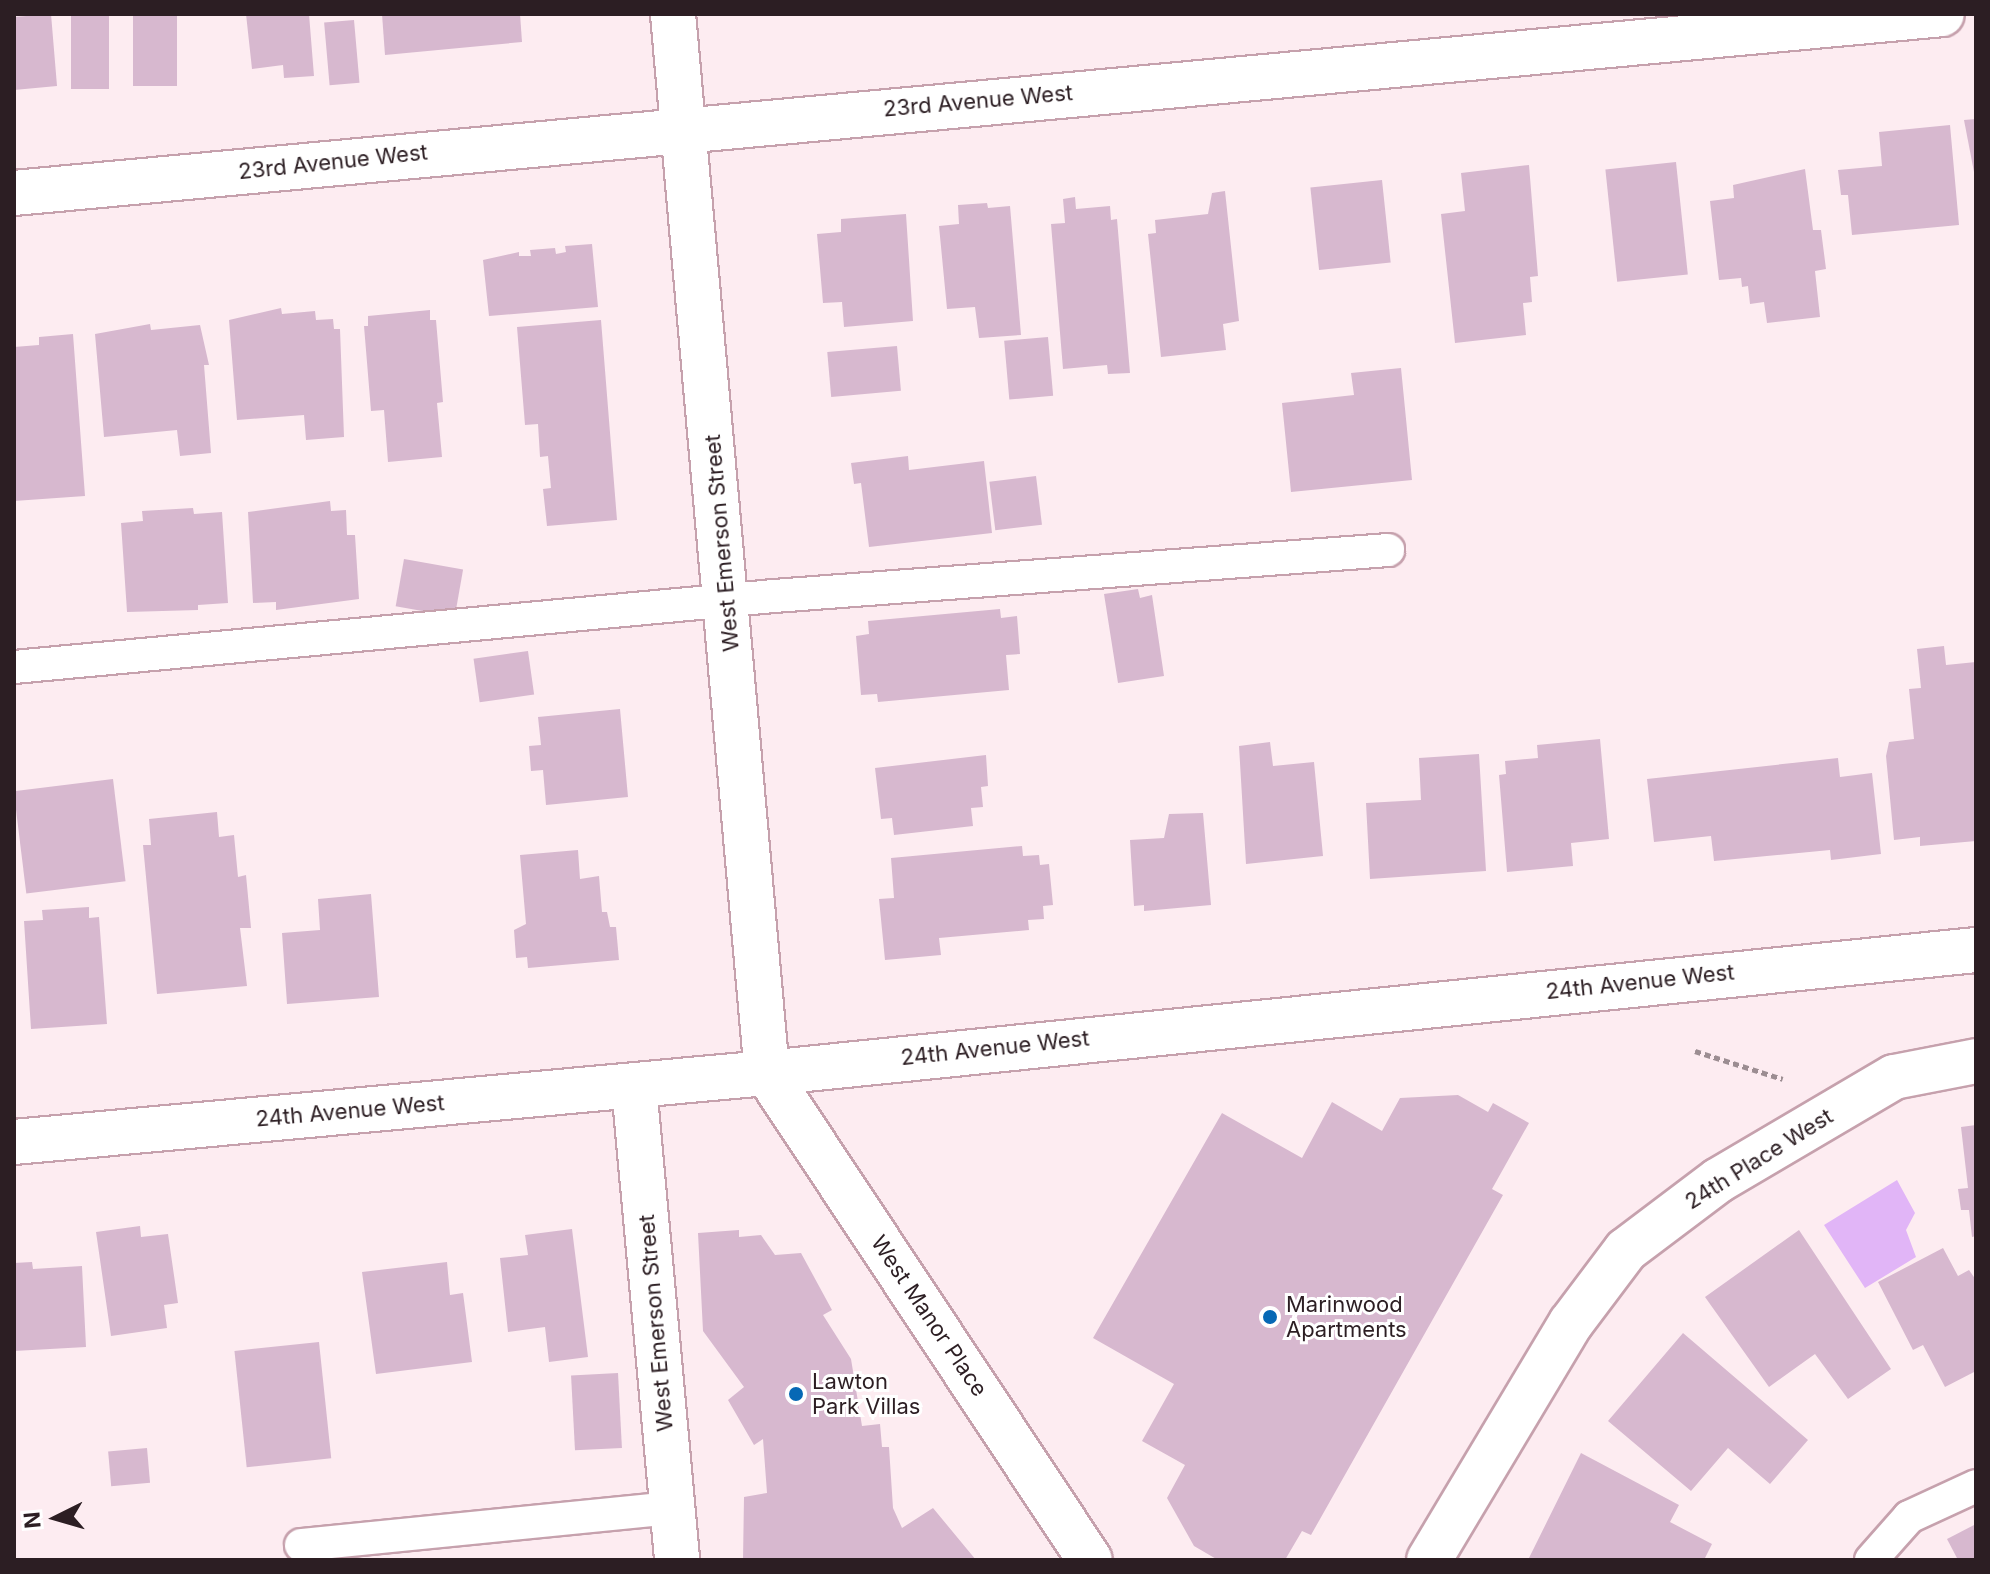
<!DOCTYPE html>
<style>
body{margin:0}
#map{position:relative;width:1990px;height:1574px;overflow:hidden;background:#fdecf1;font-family:Inter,sans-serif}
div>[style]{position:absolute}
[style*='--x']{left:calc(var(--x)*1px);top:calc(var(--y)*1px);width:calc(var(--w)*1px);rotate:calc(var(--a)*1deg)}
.water>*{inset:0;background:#e1b5f7}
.building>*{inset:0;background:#d7b8cf;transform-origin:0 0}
.path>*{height:5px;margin-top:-2.5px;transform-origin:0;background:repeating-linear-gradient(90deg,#9c8d92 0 6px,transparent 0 10px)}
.roads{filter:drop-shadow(2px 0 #c6a1ad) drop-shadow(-2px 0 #c6a1ad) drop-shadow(0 2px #c6a1ad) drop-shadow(0 -2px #c6a1ad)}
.lane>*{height:32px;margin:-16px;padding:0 16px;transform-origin:16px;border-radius:16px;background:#fff}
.street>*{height:44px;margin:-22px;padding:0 22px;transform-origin:22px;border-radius:22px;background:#fff}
.secondary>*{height:44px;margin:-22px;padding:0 22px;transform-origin:22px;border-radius:22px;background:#fff}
.dots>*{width:22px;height:22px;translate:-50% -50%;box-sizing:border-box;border:4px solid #fff;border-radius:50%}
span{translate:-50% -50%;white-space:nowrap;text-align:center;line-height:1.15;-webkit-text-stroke:6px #fff;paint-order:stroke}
.street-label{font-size:22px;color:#2c1e23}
.poi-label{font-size:22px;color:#2c1e23}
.left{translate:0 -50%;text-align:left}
.frame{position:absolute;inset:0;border:16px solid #2c1e23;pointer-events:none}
.north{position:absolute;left:16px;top:1478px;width:80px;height:80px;-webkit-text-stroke:6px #fff;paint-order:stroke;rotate:265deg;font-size:22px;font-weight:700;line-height:32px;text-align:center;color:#2c1e23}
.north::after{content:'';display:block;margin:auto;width:28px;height:36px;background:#2c1e23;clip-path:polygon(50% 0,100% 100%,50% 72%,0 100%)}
</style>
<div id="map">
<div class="water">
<div style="clip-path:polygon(1897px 1180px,1915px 1213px,1906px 1230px,1916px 1257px,1865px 1288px,1824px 1225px)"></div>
</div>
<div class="building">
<div style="clip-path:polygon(51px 14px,57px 86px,14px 90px,14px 17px)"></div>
<div style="left:71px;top:14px;width:38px;height:75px"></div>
<div style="left:133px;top:14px;width:44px;height:72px"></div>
<div style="clip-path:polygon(246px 14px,309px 14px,314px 76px,284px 78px,283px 65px,252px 69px)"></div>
<div style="clip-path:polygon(382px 14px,520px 14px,522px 42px,385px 55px)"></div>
<div style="left:354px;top:20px;width:63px;height:30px;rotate:85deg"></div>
<div style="clip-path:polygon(1976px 119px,1976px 172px,1974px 172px,1964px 120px)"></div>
<div style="clip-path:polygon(1950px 125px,1959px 225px,1852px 235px,1848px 195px,1841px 195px,1838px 170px,1882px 166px,1879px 132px)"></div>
<div style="left:1676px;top:162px;width:113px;height:71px;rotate:84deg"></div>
<div style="clip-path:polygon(1529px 165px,1538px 276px,1530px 277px,1532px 302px,1523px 303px,1526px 335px,1455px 343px,1441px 214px,1465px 211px,1461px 173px)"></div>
<div style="clip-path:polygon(1805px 169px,1813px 230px,1821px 230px,1826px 269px,1815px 271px,1820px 317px,1767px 323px,1764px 302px,1750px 304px,1748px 286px,1742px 287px,1741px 278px,1719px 280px,1710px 201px,1734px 198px,1733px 185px)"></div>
<div style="left:1382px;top:180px;width:83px;height:72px;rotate:84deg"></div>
<div style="clip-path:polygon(1225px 191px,1239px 321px,1223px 324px,1226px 350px,1161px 357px,1148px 234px,1156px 233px,1155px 220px,1208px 214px,1212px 193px)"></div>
<div style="clip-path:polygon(1075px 197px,1076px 209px,1110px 206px,1111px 220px,1117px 219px,1130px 373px,1108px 374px,1107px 365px,1063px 369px,1051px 224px,1065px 223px,1063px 199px)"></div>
<div style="clip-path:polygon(987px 203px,988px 208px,1010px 206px,1021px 335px,979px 338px,975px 307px,947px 309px,939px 226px,959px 224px,958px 205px)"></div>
<div style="clip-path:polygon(906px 214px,913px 321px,844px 327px,842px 302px,823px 303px,817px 234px,841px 232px,841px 219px)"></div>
<div style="clip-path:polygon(592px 244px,598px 307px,489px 316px,483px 260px,519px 252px,519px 256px,531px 256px,530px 250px,555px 248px,556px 254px,566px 252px,565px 246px)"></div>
<div style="clip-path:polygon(281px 308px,282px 314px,315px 311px,316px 320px,333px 319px,334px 329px,340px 329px,344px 437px,306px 440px,304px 415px,237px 420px,229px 320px)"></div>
<div style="clip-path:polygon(430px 310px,430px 320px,436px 320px,443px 402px,437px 403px,442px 457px,388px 462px,384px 410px,371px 411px,364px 326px,368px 326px,368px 316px)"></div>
<div style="clip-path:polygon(601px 320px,617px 520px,547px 526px,543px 489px,551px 488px,548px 456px,540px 457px,538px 424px,525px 425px,517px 327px)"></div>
<div style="clip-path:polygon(150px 324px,151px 330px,200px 325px,209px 365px,204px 365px,211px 453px,180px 456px,177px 430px,104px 437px,95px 334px)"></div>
<div style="clip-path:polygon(73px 334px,85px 496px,14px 501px,14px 347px,39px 345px,39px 337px)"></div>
<div style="left:1048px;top:337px;width:59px;height:44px;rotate:85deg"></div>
<div style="left:897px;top:346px;width:45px;height:70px;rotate:85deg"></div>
<div style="clip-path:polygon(1401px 368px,1412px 480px,1291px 492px,1282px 403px,1354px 395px,1351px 373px)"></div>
<div style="clip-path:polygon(908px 456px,909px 470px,984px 461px,992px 533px,869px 547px,861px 483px,854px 484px,851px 463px)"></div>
<div style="left:1036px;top:476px;width:49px;height:47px;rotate:83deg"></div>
<div style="clip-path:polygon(330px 501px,331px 511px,346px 510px,347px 535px,355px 535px,359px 599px,276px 610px,276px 602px,253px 603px,248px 512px)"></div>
<div style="clip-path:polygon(193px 508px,194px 514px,222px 512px,228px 603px,198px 605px,198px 610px,127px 612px,121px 523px,143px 521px,142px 511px)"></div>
<div style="left:404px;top:559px;width:60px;height:48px;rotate:10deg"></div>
<div style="clip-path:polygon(1138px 589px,1140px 598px,1152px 595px,1164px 676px,1118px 683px,1104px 594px)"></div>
<div style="clip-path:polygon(1000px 609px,1001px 618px,1017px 616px,1020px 654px,1006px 655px,1009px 690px,878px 702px,877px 694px,861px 695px,856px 636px,869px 634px,868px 621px)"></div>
<div style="clip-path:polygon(1944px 646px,1946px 665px,1976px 662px,1976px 841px,1920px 846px,1920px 837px,1894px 840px,1886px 756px,1889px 742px,1914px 739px,1909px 689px,1921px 688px,1917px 649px)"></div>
<div style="left:528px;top:651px;width:44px;height:55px;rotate:82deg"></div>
<div style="clip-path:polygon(620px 709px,628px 797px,546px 805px,543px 770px,531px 771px,529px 746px,541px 745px,538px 717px)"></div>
<div style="clip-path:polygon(1600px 739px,1609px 839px,1571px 843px,1573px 866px,1507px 872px,1499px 775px,1506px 774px,1505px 761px,1538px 758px,1537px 745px)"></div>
<div style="clip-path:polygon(1270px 742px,1273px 766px,1314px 762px,1323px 856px,1246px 864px,1239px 746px)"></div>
<div style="clip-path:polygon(1479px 754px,1486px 871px,1370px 879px,1366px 803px,1421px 800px,1419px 758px)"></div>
<div style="clip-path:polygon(986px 755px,988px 786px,981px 787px,983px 807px,971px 808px,973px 826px,894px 835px,892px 818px,881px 819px,875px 768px)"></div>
<div style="clip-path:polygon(1838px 758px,1840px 777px,1872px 773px,1881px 854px,1831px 860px,1830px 850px,1714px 861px,1711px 836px,1654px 842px,1647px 779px)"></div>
<div style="left:113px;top:779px;width:103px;height:100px;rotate:83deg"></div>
<div style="clip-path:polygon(217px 812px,219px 837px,234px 835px,238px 877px,246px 875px,251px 928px,240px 928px,247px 986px,157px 994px,143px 845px,151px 845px,149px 819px)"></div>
<div style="clip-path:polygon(1203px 813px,1211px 905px,1144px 911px,1144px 905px,1134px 906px,1130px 840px,1164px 838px,1169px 814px)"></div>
<div style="clip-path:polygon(1022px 846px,1023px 856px,1039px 855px,1040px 865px,1049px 864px,1053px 905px,1043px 906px,1044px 919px,1028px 920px,1029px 930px,939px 938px,941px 955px,885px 960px,879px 899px,894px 898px,891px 858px)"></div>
<div style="clip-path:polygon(578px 850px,580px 879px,599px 876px,602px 912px,607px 912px,610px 927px,616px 927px,619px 960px,528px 968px,527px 957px,516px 958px,514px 930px,526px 924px,520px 855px)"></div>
<div style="clip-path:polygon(371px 894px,379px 997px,287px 1004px,282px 933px,320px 930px,318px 899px)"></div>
<div style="clip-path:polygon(89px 907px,89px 918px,99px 917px,107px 1024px,31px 1029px,24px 921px,43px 920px,42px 910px)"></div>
<div style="clip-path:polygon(1458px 1095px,1488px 1112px,1493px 1103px,1529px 1123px,1492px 1189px,1503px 1195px,1311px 1535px,1302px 1531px,1285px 1560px,1218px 1560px,1194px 1546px,1167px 1498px,1185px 1465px,1142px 1441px,1174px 1384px,1093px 1338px,1222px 1113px,1302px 1158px,1332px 1102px,1382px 1131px,1400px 1098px)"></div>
<div style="clip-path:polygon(1976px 1125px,1976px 1236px,1972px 1237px,1969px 1210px,1961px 1210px,1958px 1189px,1968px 1188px,1961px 1127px)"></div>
<div style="clip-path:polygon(140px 1226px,141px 1237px,168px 1234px,178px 1303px,164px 1305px,167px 1328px,111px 1336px,96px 1232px)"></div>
<div style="clip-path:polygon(572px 1229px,588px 1357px,549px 1362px,545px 1327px,508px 1332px,500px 1258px,528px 1255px,525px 1235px)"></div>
<div style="clip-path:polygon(739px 1230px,739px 1237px,761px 1235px,775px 1255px,801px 1253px,832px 1310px,823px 1315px,851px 1359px,862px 1426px,880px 1424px,882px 1447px,889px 1447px,893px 1508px,902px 1528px,933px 1508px,976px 1560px,743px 1560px,744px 1497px,767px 1493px,763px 1439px,754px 1445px,728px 1400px,744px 1387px,703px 1331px,698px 1233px)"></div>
<div style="clip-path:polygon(1799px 1230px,1891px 1369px,1848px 1399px,1815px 1354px,1769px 1387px,1705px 1297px)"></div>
<div style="clip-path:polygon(1943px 1248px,1958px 1276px,1969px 1270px,1976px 1280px,1976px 1371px,1945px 1387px,1923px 1345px,1913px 1350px,1878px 1282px)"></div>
<div style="clip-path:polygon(32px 1262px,33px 1269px,82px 1266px,86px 1347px,14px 1351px,14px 1263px)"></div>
<div style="clip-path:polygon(447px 1262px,450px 1295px,463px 1293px,472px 1362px,376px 1374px,362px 1272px)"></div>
<div style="clip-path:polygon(1683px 1333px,1808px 1440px,1770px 1484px,1728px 1448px,1691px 1491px,1608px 1421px)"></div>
<div style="left:319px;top:1342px;width:117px;height:85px;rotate:84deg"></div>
<div style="left:618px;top:1373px;width:75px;height:47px;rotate:87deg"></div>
<div style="left:147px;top:1448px;width:35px;height:39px;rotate:85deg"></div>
<div style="clip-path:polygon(1581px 1453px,1679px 1505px,1670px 1522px,1712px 1544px,1704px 1560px,1528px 1560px)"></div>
<div style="clip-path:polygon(1976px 1524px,1976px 1560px,1958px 1560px,1947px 1539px)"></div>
</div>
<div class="path">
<div style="--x:1695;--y:1051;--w:92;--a:17.7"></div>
</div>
<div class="roads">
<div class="lane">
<div style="--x:14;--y:667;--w:763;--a:-5.34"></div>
<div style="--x:774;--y:596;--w:616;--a:-4.28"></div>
<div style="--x:301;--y:1545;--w:374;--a:-5.7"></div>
<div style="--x:1871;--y:1560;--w:57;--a:-48.5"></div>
<div style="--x:1909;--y:1517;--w:74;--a:-24.8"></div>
</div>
<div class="street">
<div style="--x:14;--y:193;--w:1936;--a:-5.3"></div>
<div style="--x:634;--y:1086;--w:476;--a:84.8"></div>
<div style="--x:14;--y:1142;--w:756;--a:-5.24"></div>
<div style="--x:767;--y:1073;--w:1215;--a:-5.81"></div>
<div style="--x:1429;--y:1560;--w:276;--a:-59.1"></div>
<div style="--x:1571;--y:1323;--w:91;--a:-53"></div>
<div style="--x:1626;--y:1250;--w:116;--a:-37"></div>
<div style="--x:1719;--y:1180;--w:203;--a:-30.5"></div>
<div style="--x:1894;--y:1077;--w:84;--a:-11"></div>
</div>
<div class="secondary">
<div style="--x:673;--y:14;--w:1063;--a:84.93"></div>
<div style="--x:767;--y:1073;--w:584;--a:56.45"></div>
</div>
</div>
<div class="dots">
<div style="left:1270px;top:1317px;background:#0668b5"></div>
<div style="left:796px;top:1394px;background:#0668b5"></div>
</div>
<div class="street-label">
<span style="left:978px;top:101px;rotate:-5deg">23rd Avenue West</span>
<span style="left:333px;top:162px;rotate:-6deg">23rd Avenue West</span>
<span style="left:722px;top:543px;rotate:-95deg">West Emerson Street</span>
<span style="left:1640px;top:982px;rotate:-6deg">24th Avenue West</span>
<span style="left:995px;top:1048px;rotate:-6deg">24th Avenue West</span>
<span style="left:350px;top:1111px;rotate:-5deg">24th Avenue West</span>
<span style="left:1759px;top:1159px;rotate:-32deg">24th Place West</span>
<span style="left:929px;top:1316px;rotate:56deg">West Manor Place</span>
<span style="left:656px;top:1323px;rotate:-95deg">West Emerson Street</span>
</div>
<div class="poi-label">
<span class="left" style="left:1286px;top:1317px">Marinwood<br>Apartments</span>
<span class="left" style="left:812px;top:1394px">Lawton<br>Park Villas</span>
</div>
<div class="frame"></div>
<div class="north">N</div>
</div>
